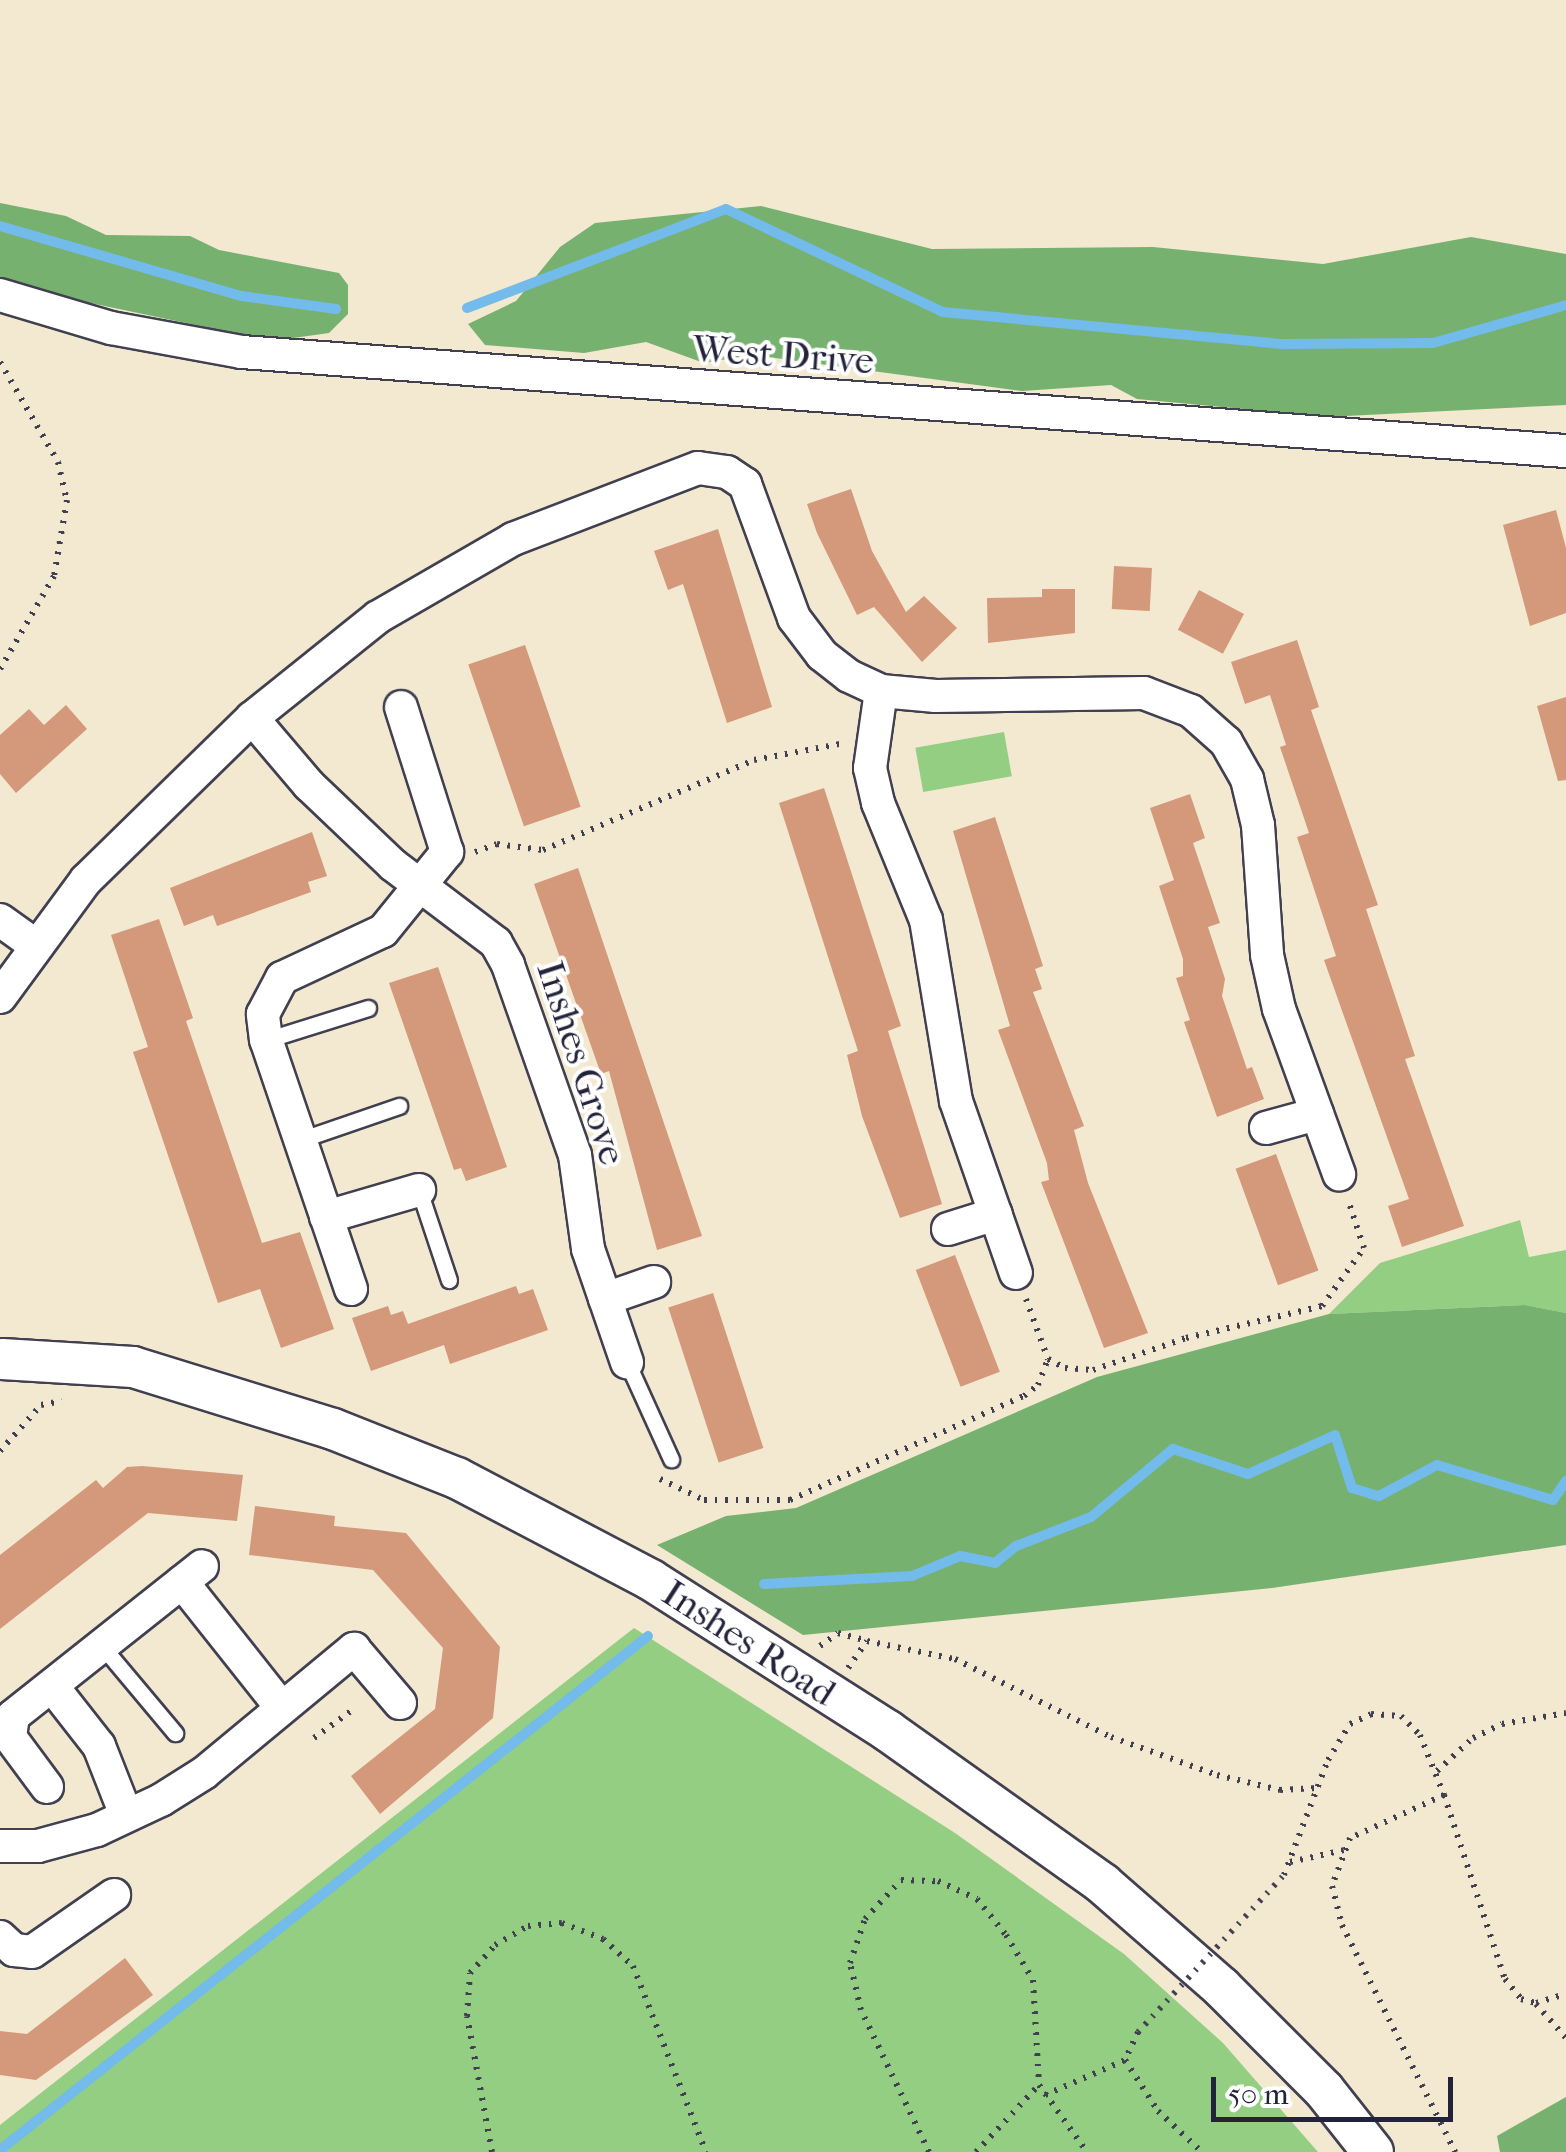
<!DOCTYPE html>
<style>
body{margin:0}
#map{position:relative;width:1566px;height:2152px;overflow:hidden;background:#f3e8d0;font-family:"IM FELL French Canon",serif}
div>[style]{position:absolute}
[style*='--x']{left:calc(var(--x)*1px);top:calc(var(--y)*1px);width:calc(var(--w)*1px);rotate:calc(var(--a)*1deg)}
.green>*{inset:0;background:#93ce82;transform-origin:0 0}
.forest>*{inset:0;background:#76b170}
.stream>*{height:10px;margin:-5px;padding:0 5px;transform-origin:5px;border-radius:5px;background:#72bbea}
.building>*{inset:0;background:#d4987a;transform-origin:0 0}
.path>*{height:6px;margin-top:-3px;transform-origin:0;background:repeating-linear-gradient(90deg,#414051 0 2.5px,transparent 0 10.5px)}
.roads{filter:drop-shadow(2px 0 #414051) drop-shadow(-2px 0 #414051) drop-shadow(0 2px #414051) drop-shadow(0 -2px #414051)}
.service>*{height:15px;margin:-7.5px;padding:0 7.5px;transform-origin:7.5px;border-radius:7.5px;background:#fff}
.minor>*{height:32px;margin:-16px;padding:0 16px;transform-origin:16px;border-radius:16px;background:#fff}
.tertiary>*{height:40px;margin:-20px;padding:0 20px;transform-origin:20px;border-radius:20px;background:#fff}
.path-bridge>*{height:6px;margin-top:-3px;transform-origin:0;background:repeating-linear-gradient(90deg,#414051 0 2.5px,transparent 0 10.5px)}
span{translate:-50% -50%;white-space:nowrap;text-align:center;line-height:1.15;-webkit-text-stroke:8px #fff;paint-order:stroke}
.street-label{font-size:38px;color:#22223b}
.scale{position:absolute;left:1211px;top:2077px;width:242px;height:45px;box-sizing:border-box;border:5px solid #22223b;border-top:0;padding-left:12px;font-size:30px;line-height:35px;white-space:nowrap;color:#22223b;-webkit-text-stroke:8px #fff;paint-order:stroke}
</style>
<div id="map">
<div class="green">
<div style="left:1004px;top:732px;width:45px;height:90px;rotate:80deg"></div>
<div style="clip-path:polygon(1520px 1220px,1529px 1257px,1566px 1250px,1566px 1313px,1525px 1305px,1329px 1314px,1380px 1263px)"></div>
<div style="clip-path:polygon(634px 1628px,955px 1833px,1124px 1954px,1223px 2043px,1318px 2152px,0 2152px,0 2125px)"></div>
</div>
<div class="forest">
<div style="clip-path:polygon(0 203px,66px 216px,106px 235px,190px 236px,219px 250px,339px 273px,348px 285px,348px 314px,329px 333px,272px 341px,0 284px)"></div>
<div style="clip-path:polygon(761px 206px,932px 249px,1153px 247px,1323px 264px,1471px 237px,1566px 254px,1566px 405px,1326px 417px,1137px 399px,1111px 385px,1022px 391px,752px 355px,704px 363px,646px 342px,584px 353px,485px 345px,468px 324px,516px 301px,560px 247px,595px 223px)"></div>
<div style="clip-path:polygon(1525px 1305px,1566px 1313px,1566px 1545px,1272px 1588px,803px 1635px,657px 1545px,726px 1516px,796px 1508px,1097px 1377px,1329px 1314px)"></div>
<div style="clip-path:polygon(1566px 2097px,1566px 2152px,1500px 2152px,1497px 2136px)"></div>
</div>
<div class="stream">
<div style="--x:0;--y:226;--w:251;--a:16.2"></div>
<div style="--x:241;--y:296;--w:96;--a:7.8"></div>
<div style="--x:467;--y:308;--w:277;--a:-20.9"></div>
<div style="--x:726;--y:209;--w:240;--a:25.4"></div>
<div style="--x:943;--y:312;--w:342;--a:5.4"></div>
<div style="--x:1284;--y:344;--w:149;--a:-0.4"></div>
<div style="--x:1433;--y:343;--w:138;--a:-15.9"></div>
<div style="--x:764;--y:1584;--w:148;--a:-3.1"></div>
<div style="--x:912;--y:1576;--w:52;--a:-22.6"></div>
<div style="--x:960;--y:1556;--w:36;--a:11"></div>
<div style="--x:995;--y:1563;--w:27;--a:-39"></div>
<div style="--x:1016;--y:1546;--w:80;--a:-21.1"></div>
<div style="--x:1091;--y:1517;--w:107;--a:-39.7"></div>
<div style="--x:1173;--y:1449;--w:79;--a:18.4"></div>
<div style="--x:1248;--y:1474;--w:95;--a:-24.1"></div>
<div style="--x:1335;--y:1435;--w:56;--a:72.2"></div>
<div style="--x:1352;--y:1488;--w:28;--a:17"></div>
<div style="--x:1379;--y:1496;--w:66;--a:-28.1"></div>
<div style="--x:1437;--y:1465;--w:121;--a:16.8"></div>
<div style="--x:1553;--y:1500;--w:23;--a:-56"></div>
<div style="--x:0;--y:2150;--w:827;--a:-38.42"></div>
</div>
<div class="building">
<div style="clip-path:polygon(851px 489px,872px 551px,906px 612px,924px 596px,957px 628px,922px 662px,874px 607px,857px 615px,817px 533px,807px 504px)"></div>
<div style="clip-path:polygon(1556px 510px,1566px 548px,1566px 613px,1530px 626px,1503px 525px)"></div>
<div style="clip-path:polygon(718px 529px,772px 707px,727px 723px,683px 584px,668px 590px,654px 551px)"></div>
<div style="left:1114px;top:566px;width:38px;height:43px;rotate:3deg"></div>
<div style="clip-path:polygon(1042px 589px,1075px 589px,1075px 633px,988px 643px,987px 598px,1042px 597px)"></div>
<div style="left:1199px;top:590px;width:51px;height:45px;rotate:28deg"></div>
<div style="clip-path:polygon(1297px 640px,1319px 707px,1311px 710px,1378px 905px,1366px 909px,1415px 1056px,1405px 1059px,1464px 1226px,1402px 1247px,1388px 1206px,1409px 1199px,1324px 960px,1336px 956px,1297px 837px,1309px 833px,1280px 747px,1286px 745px,1270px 695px,1245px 704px,1231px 662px)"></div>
<div style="left:525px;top:645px;width:171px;height:60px;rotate:71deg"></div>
<div style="clip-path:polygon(1566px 697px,1566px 780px,1558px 781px,1537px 706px)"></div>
<div style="clip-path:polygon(66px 705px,87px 729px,16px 793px,0 774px,0 735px,29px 709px,44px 725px)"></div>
<div style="clip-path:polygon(824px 788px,901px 1026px,888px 1031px,942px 1204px,900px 1218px,862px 1116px,847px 1055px,858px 1051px,779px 803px)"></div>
<div style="clip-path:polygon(1190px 794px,1205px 838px,1193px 843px,1220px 923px,1208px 927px,1225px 979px,1222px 996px,1247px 1069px,1252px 1067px,1264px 1099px,1217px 1117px,1184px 1022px,1190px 1020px,1176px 978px,1183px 976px,1183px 959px,1159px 886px,1174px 880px,1150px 808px)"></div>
<div style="clip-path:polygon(995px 817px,1043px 966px,1035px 969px,1042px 989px,1033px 992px,1084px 1126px,1074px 1130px,1088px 1183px,1148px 1333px,1104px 1348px,1041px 1182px,1049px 1180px,1047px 1163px,998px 1030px,1010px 1026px,953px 831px)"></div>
<div style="clip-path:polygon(312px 832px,327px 876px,308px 882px,311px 892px,217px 926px,213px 915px,184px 926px,170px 888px)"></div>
<div style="clip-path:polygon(578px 868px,702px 1236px,657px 1250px,609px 1071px,601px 1074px,534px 884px)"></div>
<div style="clip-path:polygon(159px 919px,193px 1018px,186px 1021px,262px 1243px,300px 1232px,334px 1329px,281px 1348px,260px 1289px,218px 1303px,133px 1052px,148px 1047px,111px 935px)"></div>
<div style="clip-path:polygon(438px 967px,507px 1167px,466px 1181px,461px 1168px,454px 1170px,389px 983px)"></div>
<div style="left:1276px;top:1154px;width:124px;height:43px;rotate:70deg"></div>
<div style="left:955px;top:1255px;width:125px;height:42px;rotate:69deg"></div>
<div style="clip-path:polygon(516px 1286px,519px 1294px,533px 1289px,548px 1330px,450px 1364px,444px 1345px,371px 1371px,352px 1318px,388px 1306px,391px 1315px,403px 1311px,408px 1324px)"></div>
<div style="left:713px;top:1293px;width:163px;height:47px;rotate:72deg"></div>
<div style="clip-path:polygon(142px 1466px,243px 1475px,237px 1521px,148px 1513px,0 1629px,0 1555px,96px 1480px,103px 1488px,127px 1467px)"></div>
<div style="clip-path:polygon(255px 1506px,335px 1516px,334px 1526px,406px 1533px,500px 1647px,493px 1718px,380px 1814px,351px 1776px,435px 1709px,443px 1648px,373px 1570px,249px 1555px)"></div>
<div style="clip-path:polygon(125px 1958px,153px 1995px,36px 2080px,0 2075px,0 2031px,27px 2034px)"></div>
</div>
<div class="path">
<div style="--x:0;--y:362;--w:116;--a:59.9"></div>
<div style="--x:58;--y:462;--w:39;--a:77"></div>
<div style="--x:67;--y:500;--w:77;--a:99.7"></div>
<div style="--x:54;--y:576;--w:108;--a:120.1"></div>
<div style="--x:475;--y:852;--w:23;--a:-20"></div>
<div style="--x:497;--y:844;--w:46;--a:7.4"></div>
<div style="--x:543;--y:850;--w:229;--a:-23.1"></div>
<div style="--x:754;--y:760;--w:93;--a:-10.6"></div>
<div style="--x:1026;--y:1299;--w:64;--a:69.9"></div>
<div style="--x:0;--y:1451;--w:62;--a:-48.3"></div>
<div style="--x:41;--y:1405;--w:21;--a:-11"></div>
<div style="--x:660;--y:1479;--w:49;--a:25.5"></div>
<div style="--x:704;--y:1500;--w:86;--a:0"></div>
<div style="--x:790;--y:1500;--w:256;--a:-24"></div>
<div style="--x:1024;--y:1396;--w:18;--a:-38"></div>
<div style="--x:1038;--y:1385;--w:28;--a:-69"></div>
<div style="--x:1048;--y:1359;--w:19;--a:28"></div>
<div style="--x:1065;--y:1368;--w:28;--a:4"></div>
<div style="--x:1093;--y:1370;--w:98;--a:-19"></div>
<div style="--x:1186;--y:1338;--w:140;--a:-13.2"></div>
<div style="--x:1322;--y:1306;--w:72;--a:-54.1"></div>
<div style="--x:1364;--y:1248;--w:47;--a:-108.4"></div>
<div style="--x:820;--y:1646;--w:22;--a:-36"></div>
<div style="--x:838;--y:1633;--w:30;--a:15"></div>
<div style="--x:848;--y:1668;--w:33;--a:-55"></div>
<div style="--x:867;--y:1641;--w:90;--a:11.6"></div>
<div style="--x:955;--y:1659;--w:174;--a:26.6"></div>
<div style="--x:1111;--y:1737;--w:113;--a:19.7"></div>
<div style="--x:1217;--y:1775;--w:65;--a:13.4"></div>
<div style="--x:1280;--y:1790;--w:37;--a:-3"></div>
<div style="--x:314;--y:1738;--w:46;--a:-36.1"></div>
<div style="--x:1437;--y:1771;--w:49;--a:-42.5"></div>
<div style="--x:1473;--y:1738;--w:32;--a:-26"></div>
<div style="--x:1502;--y:1724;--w:65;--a:-9.8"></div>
<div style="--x:1444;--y:1795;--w:194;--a:71.7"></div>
<div style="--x:1505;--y:1979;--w:26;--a:51"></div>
<div style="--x:1521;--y:1999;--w:16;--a:15"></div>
<div style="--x:1536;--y:2003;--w:31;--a:-17"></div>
<div style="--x:1290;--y:1862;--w:55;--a:-12.5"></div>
<div style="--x:1284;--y:1875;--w:123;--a:-69.1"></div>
<div style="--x:1328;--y:1760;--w:42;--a:-58.6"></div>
<div style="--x:1350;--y:1724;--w:23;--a:-25"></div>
<div style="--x:1371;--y:1714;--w:30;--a:4"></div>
<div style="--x:1401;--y:1716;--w:27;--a:45"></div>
<div style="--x:1420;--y:1735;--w:65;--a:68.2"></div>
<div style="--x:1444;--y:1795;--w:103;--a:155.4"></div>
<div style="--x:1350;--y:1838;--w:51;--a:110.6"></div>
<div style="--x:1332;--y:1886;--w:40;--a:75.6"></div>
<div style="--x:1342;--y:1925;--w:254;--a:63.5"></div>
<div style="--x:1536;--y:2004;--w:45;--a:48.6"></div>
<div style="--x:1138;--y:2032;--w:31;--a:115"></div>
<div style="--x:1125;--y:2060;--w:61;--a:57.1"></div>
<div style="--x:1158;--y:2111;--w:60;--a:43"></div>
<div style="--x:1045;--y:2095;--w:87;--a:-23.6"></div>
<div style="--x:492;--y:2152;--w:138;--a:-100.4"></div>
<div style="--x:467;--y:2016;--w:43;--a:-86"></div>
<div style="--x:470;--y:1973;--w:38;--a:-48"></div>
<div style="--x:495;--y:1945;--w:38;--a:-30"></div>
<div style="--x:528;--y:1926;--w:34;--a:-5"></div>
<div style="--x:562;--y:1923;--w:44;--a:21.3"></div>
<div style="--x:603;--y:1939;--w:40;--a:42"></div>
<div style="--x:633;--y:1966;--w:200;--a:68.6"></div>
<div style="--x:929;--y:2152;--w:157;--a:-115.6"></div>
<div style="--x:861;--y:2010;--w:48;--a:-103.2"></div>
<div style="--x:850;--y:1963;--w:46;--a:-71.2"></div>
<div style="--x:865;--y:1919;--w:53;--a:-47.3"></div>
<div style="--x:901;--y:1880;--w:37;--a:2"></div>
<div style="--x:938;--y:1881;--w:43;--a:24.8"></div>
<div style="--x:977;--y:1899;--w:46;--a:51.1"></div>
<div style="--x:1006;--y:1935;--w:52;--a:59"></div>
<div style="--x:1033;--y:1980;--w:105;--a:86.7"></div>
<div style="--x:1039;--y:2085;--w:82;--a:54.4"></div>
<div style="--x:976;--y:2152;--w:92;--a:-46.8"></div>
</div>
<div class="roads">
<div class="service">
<div style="--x:266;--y:1040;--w:107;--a:-17.4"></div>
<div style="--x:300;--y:1140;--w:105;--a:-19"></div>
<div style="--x:419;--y:1190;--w:95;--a:71.6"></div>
<div style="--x:627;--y:1362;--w:107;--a:65.6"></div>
<div style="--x:102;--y:1646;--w:114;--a:50"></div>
</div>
<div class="minor">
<div style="--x:0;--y:295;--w:116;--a:16.6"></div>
<div style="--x:111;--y:328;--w:133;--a:10.4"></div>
<div style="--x:242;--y:352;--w:1328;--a:4.28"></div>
<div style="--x:881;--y:691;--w:78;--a:98.1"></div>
<div style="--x:870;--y:768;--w:36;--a:77"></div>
<div style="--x:878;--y:803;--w:126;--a:67.7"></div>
<div style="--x:926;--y:920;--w:183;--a:80.6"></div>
<div style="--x:956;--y:1101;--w:182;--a:70.8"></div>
<div style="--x:252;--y:718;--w:88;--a:49.6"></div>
<div style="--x:309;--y:785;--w:116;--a:43.6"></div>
<div style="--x:393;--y:865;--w:129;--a:37.1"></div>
<div style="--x:496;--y:943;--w:25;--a:61"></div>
<div style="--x:508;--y:965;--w:201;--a:70.6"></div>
<div style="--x:575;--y:1155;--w:95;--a:82.1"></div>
<div style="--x:588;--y:1249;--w:120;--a:71"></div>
<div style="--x:0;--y:920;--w:43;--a:35.5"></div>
<div style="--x:0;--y:997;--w:145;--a:-53.7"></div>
<div style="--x:86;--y:880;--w:232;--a:-44.3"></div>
<div style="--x:252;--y:718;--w:161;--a:-38.7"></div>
<div style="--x:378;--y:617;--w:156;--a:-30"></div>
<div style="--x:513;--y:539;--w:198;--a:-21"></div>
<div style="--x:698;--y:468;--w:29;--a:8"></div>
<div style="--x:727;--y:472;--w:22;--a:34"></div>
<div style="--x:745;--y:484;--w:143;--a:69.9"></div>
<div style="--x:794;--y:618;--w:46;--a:52.9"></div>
<div style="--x:822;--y:655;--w:34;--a:38"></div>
<div style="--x:849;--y:676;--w:35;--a:25"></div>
<div style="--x:881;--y:691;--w:55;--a:5.2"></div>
<div style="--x:936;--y:696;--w:208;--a:-0.8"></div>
<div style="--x:1144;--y:693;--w:50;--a:21"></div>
<div style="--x:1191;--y:711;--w:47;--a:41.5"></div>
<div style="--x:1226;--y:742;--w:43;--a:60.4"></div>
<div style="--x:1247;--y:779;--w:47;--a:76.6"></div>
<div style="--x:1258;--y:825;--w:130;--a:86"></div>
<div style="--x:1267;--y:955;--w:55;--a:77.5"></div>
<div style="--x:1279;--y:1009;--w:176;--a:70"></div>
<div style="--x:1266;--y:1128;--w:53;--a:-15.4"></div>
<div style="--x:326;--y:1217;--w:97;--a:-16.2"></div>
<div style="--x:948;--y:1229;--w:50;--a:-17.4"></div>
<div style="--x:351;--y:1289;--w:263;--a:-108.8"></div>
<div style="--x:266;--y:1040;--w:26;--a:-97"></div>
<div style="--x:263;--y:1014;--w:41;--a:-62.2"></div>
<div style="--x:282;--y:978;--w:111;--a:-25"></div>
<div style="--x:383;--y:931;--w:102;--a:-51"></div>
<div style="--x:447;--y:852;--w:152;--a:-107.6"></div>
<div style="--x:605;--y:1299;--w:52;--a:-19.1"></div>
<div style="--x:182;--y:1582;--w:159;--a:51.6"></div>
<div style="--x:52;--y:1686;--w:76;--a:51.9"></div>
<div style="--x:99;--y:1746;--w:74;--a:68.6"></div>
<div style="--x:47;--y:1787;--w:62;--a:-126.5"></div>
<div style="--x:10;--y:1737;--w:21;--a:-82"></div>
<div style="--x:13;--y:1716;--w:241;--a:-38.4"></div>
<div style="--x:0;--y:1846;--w:38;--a:0"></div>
<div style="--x:38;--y:1846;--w:61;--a:-15.2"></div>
<div style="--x:97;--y:1830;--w:71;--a:-25.1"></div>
<div style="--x:161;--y:1800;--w:51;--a:-32.1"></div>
<div style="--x:204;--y:1773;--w:195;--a:-39.6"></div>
<div style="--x:354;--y:1649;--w:71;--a:49.6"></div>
<div style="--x:0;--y:1937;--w:19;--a:43"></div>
<div style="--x:14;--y:1950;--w:18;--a:6"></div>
<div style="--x:32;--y:1952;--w:100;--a:-34.8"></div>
</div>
<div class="tertiary">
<div style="--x:2;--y:1359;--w:131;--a:3.5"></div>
<div style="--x:133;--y:1367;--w:209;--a:17.2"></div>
<div style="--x:333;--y:1429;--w:133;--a:21.6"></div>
<div style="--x:457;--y:1478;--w:219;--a:27.7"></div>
<div style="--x:651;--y:1580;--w:281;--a:32.5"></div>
<div style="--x:888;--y:1731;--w:264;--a:35.4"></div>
<div style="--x:1103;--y:1884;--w:157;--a:41.1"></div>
<div style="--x:1221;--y:1987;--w:146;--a:45"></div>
<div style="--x:1324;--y:2090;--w:79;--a:51.7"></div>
</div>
</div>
<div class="path-bridge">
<div style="--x:1138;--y:2032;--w:214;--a:-47.1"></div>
</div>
<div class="street-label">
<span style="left:783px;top:355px;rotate:4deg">West Drive</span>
<span style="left:581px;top:1063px;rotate:72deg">Inshes Grove</span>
<span style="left:749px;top:1643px;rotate:33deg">Inshes Road</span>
</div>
<div class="scale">50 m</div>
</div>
